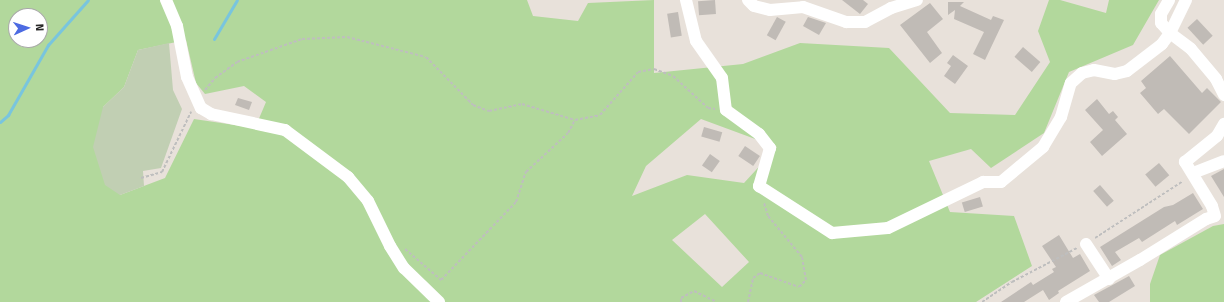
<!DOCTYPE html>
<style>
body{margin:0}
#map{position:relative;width:1224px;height:302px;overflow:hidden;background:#e8e1da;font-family:"Fira Sans",sans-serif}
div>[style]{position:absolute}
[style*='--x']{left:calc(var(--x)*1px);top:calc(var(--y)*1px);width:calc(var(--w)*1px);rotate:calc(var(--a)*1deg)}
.green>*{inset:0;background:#b2d89c}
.cemetery>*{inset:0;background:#c1cfb3}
.stream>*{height:3px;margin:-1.5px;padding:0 1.5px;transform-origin:1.5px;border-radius:1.5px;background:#79c5de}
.building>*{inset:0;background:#c0bbb6;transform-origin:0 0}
.path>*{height:2px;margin-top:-1px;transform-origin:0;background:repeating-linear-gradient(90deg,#bebebe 0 3px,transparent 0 5px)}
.minor>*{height:12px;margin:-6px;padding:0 6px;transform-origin:6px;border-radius:6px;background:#fff}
span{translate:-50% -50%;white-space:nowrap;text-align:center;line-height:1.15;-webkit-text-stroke:3.5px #fff;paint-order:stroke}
.north{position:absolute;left:8px;top:8px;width:40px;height:40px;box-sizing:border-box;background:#fff;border:1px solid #a9a9a9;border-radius:50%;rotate:87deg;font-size:11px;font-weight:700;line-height:16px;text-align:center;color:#272727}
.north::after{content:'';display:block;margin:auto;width:14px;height:18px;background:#4d6be2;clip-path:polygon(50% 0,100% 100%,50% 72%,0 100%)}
</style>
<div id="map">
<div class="green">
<div style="clip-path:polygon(evenodd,0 0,527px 0,533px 16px,578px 21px,588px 3px,654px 0,654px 73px,743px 64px,800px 43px,889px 48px,950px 113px,1015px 115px,1050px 62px,1038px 31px,1049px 0,1060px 0,1106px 13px,1109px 0,1159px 0,1133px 45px,1069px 72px,1044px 133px,991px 168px,971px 149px,929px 161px,950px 212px,1014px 216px,1032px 266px,976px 302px,0 302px,0 0,16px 16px,40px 16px,40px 40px,16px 40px,16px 16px,0 0,186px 40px,196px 83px,205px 94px,244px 86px,266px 102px,255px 128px,194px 119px,165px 178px,120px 195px,103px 107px,124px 87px,138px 50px,186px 40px,0 0,701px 119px,777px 147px,744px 183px,687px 175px,632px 196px,646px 166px,701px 119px,0 0,705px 214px,749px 262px,722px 287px,672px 240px,705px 214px)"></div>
<div style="clip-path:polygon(1224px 224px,1224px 302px,1150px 302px,1150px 284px,1160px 255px,1213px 226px)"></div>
</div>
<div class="cemetery">
<div style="clip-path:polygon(169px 43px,173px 90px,182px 109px,161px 168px,143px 171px,144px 186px,120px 195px,105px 185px,93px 147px,103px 107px,124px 87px,138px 50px)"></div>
</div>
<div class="stream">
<div style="--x:214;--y:39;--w:45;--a:-59.5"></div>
<div style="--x:0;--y:122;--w:11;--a:-41"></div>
<div style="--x:8;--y:115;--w:81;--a:-60.3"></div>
<div style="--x:48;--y:45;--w:60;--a:-48.4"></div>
</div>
<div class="building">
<div style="left:715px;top:0;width:14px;height:17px;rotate:86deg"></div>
<div style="clip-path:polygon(842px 0,863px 0,868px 4px,860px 14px)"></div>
<div style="clip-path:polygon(948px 2px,964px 2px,960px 6px,991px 20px,993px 16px,1004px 20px,985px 60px,973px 54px,984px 32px,954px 19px,955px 10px,948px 15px)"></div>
<div style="clip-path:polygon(930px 3px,943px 19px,927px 32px,942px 53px,930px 63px,900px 25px)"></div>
<div style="left:678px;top:12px;width:24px;height:11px;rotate:81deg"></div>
<div style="left:777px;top:17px;width:10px;height:21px;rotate:29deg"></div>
<div style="clip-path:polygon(808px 17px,826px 23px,819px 35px,803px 26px)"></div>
<div style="left:1197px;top:19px;width:23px;height:13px;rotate:47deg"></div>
<div style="left:1023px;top:47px;width:23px;height:13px;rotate:41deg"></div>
<div style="clip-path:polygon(953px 55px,968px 66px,955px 84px,944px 76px,951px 66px,947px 63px)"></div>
<div style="clip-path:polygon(1170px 56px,1202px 93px,1207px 88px,1221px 102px,1189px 134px,1164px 109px,1158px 114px,1140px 93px,1146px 88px,1141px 81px)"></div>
<div style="clip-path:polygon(238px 98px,252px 102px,249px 110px,235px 105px)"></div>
<div style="clip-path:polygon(1097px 99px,1109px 114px,1113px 111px,1118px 117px,1115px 120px,1127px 134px,1102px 156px,1090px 142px,1103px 130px,1085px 110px)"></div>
<div style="left:704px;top:127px;width:19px;height:10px;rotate:16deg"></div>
<div style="left:745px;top:146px;width:18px;height:12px;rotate:34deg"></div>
<div style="left:710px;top:154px;width:12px;height:14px;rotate:35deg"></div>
<div style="left:1159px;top:163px;width:16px;height:18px;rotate:50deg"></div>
<div style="clip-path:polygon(1224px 169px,1224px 197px,1211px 176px)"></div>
<div style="left:1100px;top:185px;width:21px;height:9px;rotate:49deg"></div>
<div style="clip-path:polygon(1193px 193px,1203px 209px,1177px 225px,1175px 221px,1142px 242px,1139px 238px,1115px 252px,1121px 260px,1112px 266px,1100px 247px,1164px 207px,1173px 205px)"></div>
<div style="left:980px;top:197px;width:10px;height:19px;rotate:73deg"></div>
<div style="clip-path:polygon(1059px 235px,1073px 258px,1080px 254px,1090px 271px,1058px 291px,1059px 293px,1049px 300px,1043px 290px,1024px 302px,1001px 302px,1031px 282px,1033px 285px,1054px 272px,1052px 269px,1056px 267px,1042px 246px)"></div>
<div style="clip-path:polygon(1129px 276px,1135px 286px,1109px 302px,1099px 302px,1094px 295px)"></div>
</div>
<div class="path">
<div style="--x:205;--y:90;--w:16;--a:-50"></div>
<div style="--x:215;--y:78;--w:27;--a:-36"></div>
<div style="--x:237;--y:62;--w:69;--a:-19.5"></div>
<div style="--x:302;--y:39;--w:45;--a:-2.5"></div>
<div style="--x:347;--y:37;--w:81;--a:14.2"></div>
<div style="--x:426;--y:57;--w:67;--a:45.6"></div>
<div style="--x:473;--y:105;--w:17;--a:21"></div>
<div style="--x:489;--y:111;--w:34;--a:-12"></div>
<div style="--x:522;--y:104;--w:55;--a:16.8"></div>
<div style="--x:575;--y:120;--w:25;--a:-11"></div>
<div style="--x:600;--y:115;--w:57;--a:-48.5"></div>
<div style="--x:638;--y:72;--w:16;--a:-11"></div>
<div style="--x:654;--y:69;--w:20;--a:20"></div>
<div style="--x:673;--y:76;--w:47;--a:42.4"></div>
<div style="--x:708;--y:108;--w:7;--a:8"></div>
<div style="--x:141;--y:178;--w:22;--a:-16"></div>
<div style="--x:162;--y:172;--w:67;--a:-64.2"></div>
<div style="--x:1095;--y:238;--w:105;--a:-32.9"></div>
<div style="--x:405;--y:249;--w:48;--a:40.7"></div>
<div style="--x:441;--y:280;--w:108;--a:-46.1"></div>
<div style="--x:516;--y:202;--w:32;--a:-72"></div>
<div style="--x:526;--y:172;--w:57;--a:-42.9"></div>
<div style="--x:568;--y:133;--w:15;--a:-62"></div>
<div style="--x:681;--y:302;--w:4;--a:-90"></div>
<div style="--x:681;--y:298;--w:15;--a:-28"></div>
<div style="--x:694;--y:291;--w:25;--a:26"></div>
<div style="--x:748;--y:302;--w:25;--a:-78"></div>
<div style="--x:753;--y:278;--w:9;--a:-36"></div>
<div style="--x:760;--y:273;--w:41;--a:19.7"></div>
<div style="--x:799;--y:287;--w:10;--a:-45"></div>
<div style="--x:806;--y:280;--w:23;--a:-100"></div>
<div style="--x:802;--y:257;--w:53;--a:-129.7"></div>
<div style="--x:768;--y:216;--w:14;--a:-107"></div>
<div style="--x:982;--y:302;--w:36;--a:-34"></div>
<div style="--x:1012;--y:282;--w:73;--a:-27.6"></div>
</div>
<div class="minor">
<div style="--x:166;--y:0;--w:28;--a:67"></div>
<div style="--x:177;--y:26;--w:52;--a:78.9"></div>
<div style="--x:187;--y:77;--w:34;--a:66"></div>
<div style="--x:201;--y:108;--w:12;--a:31"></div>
<div style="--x:211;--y:114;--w:76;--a:12.2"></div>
<div style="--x:285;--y:130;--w:79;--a:36.7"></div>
<div style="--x:348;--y:177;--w:31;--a:50"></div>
<div style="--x:368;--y:201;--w:50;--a:63.9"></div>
<div style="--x:390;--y:246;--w:26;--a:58"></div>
<div style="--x:404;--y:268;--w:49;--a:44.2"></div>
<div style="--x:686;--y:0;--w:42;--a:76.3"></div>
<div style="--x:696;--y:41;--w:45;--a:54.9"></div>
<div style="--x:722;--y:78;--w:32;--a:83"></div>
<div style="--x:726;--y:110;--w:41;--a:36"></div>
<div style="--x:759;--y:134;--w:18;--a:52"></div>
<div style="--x:770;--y:148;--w:40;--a:106"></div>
<div style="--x:759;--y:186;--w:87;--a:32.8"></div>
<div style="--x:832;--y:233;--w:56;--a:-5.1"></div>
<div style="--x:888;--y:228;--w:106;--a:-25.8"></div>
<div style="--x:983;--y:182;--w:18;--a:0"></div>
<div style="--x:1001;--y:182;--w:55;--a:-39.8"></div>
<div style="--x:1043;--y:147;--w:35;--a:-59"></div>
<div style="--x:1061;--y:117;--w:35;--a:-74"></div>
<div style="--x:1071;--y:83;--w:15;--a:-42"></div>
<div style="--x:1082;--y:73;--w:12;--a:-14"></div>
<div style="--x:1094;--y:70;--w:21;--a:11"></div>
<div style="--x:1115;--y:74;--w:12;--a:-14"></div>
<div style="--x:1127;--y:71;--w:44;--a:-37.6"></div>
<div style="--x:1162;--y:44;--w:14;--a:-54"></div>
<div style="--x:1170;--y:33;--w:13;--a:-132"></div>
<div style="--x:1161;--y:23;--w:9;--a:-90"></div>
<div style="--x:1161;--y:14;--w:16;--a:-60"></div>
<div style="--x:748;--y:0;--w:8;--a:45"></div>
<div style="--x:754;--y:6;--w:16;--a:14"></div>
<div style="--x:770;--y:10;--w:33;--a:-5"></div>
<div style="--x:803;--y:7;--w:46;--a:19.2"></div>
<div style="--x:846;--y:22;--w:19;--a:0"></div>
<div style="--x:865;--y:22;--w:30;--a:-28"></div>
<div style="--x:891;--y:8;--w:27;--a:-17"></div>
<div style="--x:1186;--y:0;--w:37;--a:116"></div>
<div style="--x:1170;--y:33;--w:26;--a:37"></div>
<div style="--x:1191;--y:49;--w:39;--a:50"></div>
<div style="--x:1216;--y:79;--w:18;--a:63"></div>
<div style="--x:1193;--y:173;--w:33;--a:-21"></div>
<div style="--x:1086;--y:244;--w:42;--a:56.7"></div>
<div style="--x:1066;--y:302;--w:85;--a:-29.6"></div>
<div style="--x:1140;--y:260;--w:78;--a:-31.8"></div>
<div style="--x:1206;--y:219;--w:9;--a:-18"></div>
<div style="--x:1215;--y:216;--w:10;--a:-107"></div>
<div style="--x:1212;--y:206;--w:52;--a:-121.5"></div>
<div style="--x:1185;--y:162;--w:41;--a:-39.1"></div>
<div style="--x:1217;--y:136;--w:14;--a:-60"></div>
</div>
<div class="north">N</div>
</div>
